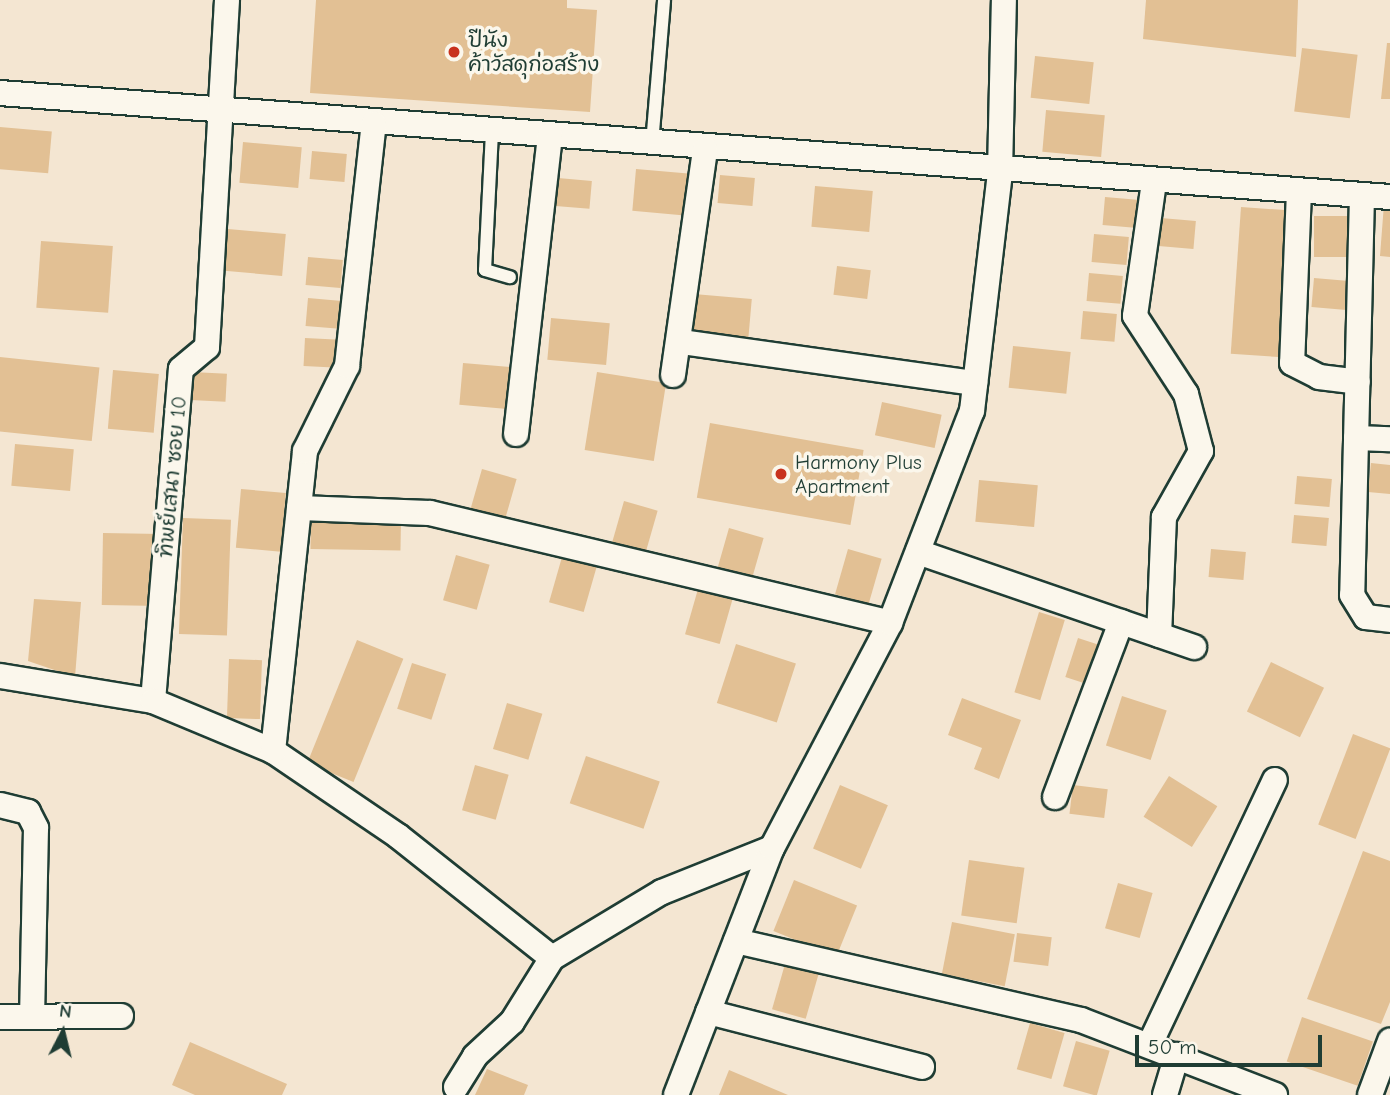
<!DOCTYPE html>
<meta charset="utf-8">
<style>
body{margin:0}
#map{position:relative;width:1390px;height:1095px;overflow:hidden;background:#f4e6d2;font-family:"Comic Neue","Playpen Sans Thai",sans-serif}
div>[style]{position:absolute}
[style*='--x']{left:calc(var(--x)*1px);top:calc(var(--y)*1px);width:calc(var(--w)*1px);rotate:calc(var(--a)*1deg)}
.building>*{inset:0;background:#e2c094;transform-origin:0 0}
.roads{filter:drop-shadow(2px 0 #1f3d34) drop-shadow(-2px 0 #1f3d34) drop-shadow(0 2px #1f3d34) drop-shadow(0 -2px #1f3d34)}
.lane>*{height:12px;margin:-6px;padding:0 6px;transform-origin:6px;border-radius:6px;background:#fbf7ec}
.street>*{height:24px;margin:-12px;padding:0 12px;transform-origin:12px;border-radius:12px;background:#fbf7ec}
.dots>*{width:19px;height:19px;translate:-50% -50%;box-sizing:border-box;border:4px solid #fbf7ec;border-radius:50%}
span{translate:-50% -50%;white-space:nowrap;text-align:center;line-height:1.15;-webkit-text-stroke:7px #fbf7ec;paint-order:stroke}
.poi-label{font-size:21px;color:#1f3d34}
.left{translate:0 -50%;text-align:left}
.street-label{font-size:21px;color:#1f3d34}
.north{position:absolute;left:28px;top:997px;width:70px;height:70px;-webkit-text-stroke:5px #fbf7ec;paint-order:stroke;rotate:7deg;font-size:19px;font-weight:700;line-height:28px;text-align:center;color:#1f3d34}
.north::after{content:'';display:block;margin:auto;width:24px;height:32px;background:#1f3d34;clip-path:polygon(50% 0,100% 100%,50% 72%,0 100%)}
.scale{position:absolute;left:1135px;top:1035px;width:187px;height:32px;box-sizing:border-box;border:4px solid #1f3d34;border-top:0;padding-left:9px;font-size:21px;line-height:24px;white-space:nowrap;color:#1f3d34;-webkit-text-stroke:5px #fbf7ec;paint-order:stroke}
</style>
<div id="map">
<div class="building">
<div style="clip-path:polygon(316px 0,567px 0,567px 8px,597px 10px,590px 112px,310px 93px)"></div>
<div style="clip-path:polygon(1146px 0,1298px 0,1296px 57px,1143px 39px)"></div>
<div style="clip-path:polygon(1387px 43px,1390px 43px,1390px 99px,1381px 99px)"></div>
<div style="left:1302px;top:48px;width:56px;height:64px;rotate:7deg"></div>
<div style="left:1035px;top:56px;width:59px;height:42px;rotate:6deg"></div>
<div style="left:1046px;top:110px;width:59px;height:42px;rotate:5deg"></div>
<div style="left:0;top:127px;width:52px;height:42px;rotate:5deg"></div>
<div style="left:243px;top:142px;width:59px;height:41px;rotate:5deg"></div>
<div style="left:312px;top:151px;width:35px;height:28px;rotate:5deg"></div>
<div style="left:636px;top:169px;width:58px;height:42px;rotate:5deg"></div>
<div style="left:720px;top:175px;width:35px;height:28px;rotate:5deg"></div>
<div style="left:558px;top:178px;width:34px;height:28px;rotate:5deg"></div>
<div style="left:815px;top:186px;width:58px;height:41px;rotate:5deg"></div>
<div style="left:1105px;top:197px;width:35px;height:28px;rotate:5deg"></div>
<div style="clip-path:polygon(1384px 204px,1390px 204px,1390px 257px,1380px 256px)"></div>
<div style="left:1241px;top:207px;width:48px;height:147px;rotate:4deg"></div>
<div style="left:1314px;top:216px;width:35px;height:41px"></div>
<div style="left:1161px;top:218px;width:35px;height:28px;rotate:5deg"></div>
<div style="left:228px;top:229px;width:58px;height:42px;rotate:5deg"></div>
<div style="left:1094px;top:234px;width:35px;height:28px;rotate:5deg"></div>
<div style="left:41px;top:241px;width:72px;height:67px;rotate:4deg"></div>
<div style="left:308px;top:257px;width:35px;height:28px;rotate:5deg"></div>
<div style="left:837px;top:266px;width:34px;height:29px;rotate:7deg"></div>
<div style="left:1089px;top:273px;width:34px;height:28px;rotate:5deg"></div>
<div style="left:1314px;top:278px;width:35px;height:29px;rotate:5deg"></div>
<div style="left:694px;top:294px;width:58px;height:42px;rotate:5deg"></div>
<div style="left:308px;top:298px;width:34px;height:28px;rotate:5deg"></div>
<div style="left:1083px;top:311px;width:34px;height:28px;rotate:5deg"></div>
<div style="left:551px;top:318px;width:59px;height:42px;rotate:5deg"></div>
<div style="left:305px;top:338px;width:35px;height:28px;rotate:3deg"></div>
<div style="left:1013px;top:346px;width:58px;height:42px;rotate:6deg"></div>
<div style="left:0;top:357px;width:100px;height:74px;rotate:6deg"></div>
<div style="left:463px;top:363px;width:58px;height:42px;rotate:5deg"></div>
<div style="left:113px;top:370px;width:46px;height:59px;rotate:5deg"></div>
<div style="left:192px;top:372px;width:35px;height:28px;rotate:3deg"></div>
<div style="left:597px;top:372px;width:70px;height:79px;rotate:9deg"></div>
<div style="left:882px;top:402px;width:61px;height:34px;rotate:12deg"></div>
<div style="left:710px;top:423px;width:156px;height:76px;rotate:10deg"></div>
<div style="left:15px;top:444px;width:59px;height:42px;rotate:5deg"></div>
<div style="clip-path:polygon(1371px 463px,1390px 465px,1390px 494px,1368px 492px)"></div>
<div style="left:482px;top:469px;width:36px;height:47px;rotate:16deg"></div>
<div style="left:1297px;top:476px;width:35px;height:28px;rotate:5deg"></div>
<div style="left:979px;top:480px;width:59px;height:42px;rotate:5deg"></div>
<div style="left:241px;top:489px;width:45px;height:59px;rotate:5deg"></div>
<div style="left:624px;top:501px;width:35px;height:48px;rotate:16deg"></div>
<div style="left:1294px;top:515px;width:35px;height:28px;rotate:5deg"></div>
<div style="left:183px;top:518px;width:48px;height:116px;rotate:2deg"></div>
<div style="left:311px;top:519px;width:90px;height:30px;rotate:1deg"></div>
<div style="left:729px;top:528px;width:36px;height:48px;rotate:16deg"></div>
<div style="left:103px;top:533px;width:58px;height:72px;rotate:1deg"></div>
<div style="left:848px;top:549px;width:35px;height:47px;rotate:16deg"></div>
<div style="left:1211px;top:549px;width:35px;height:28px;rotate:5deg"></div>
<div style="left:456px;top:555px;width:35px;height:47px;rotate:16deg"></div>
<div style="left:562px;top:557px;width:36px;height:47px;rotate:16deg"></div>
<div style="left:698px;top:589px;width:36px;height:47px;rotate:16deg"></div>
<div style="clip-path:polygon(34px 599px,81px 602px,75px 677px,28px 661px)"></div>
<div style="left:1039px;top:612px;width:27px;height:84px;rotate:17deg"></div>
<div style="left:1078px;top:638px;width:29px;height:41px;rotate:18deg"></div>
<div style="left:357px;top:640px;width:50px;height:133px;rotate:22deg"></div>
<div style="left:736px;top:644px;width:63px;height:62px;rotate:18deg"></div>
<div style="left:229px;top:659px;width:33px;height:59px;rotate:2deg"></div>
<div style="left:1271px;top:662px;width:59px;height:55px;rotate:26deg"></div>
<div style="left:412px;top:663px;width:36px;height:48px;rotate:18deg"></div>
<div style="left:1122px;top:696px;width:47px;height:52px;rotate:18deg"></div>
<div style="clip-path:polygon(962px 698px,1021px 720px,999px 779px,974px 769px,982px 748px,948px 735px)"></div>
<div style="left:507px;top:703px;width:37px;height:48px;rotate:17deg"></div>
<div style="left:1353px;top:734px;width:40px;height:97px;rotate:21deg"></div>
<div style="left:586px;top:756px;width:78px;height:50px;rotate:19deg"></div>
<div style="left:475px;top:765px;width:35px;height:47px;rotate:16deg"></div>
<div style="left:1169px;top:776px;width:57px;height:48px;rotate:32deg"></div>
<div style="left:840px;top:785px;width:52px;height:69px;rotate:23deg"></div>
<div style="left:1073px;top:785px;width:35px;height:29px;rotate:7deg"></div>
<div style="clip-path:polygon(1363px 851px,1390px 861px,1390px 1002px,1381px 1024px,1307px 999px)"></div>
<div style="left:969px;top:860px;width:56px;height:56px;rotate:8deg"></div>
<div style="left:794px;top:880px;width:68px;height:55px;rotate:22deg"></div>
<div style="left:1118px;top:883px;width:36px;height:47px;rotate:16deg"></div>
<div style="left:952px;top:922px;width:64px;height:53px;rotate:11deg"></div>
<div style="left:1017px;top:933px;width:35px;height:29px;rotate:7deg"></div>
<div style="left:785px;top:964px;width:35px;height:47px;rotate:16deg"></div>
<div style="left:1302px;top:1017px;width:75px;height:47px;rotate:19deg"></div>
<div style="left:1030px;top:1023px;width:36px;height:48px;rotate:16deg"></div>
<div style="left:1076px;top:1041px;width:35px;height:47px;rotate:16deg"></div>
<div style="clip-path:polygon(190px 1042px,287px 1084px,282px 1095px,195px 1095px,172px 1085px)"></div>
<div style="clip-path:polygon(487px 1069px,528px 1085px,524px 1095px,475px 1095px)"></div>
<div style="clip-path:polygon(729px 1070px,788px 1095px,719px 1095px)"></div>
</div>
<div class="roads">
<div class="lane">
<div style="--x:492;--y:132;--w:138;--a:92.9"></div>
<div style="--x:485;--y:270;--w:26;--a:16"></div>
<div style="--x:652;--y:144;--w:144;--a:-85.2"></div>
</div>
<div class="street">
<div style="--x:0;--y:93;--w:1394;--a:4.28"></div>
<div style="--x:1154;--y:182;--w:135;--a:98.1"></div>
<div style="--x:1135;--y:316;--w:93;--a:56.8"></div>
<div style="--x:1186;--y:394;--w:59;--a:75.3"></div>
<div style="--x:1201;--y:451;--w:76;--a:119.3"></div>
<div style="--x:1164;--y:517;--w:118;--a:92.4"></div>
<div style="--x:1299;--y:191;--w:172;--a:92.3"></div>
<div style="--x:1292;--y:363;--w:30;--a:27"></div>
<div style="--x:1319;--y:377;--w:39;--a:7"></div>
<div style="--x:1362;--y:195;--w:400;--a:91.4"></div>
<div style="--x:1352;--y:595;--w:26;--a:58"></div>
<div style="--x:1366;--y:617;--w:24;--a:7"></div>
<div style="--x:689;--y:343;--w:289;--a:8"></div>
<div style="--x:673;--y:375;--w:228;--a:-81.9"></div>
<div style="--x:516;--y:434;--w:300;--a:-83.5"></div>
<div style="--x:1356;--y:438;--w:34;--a:2"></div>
<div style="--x:299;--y:508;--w:131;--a:2.2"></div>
<div style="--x:430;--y:513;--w:473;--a:13.4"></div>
<div style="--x:918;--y:552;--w:292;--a:19"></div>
<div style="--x:0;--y:676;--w:155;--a:9.3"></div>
<div style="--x:153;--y:701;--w:333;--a:-85.2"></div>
<div style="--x:181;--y:369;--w:34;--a:-40"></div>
<div style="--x:207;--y:347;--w:348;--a:-86.7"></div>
<div style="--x:153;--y:701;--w:130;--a:22.6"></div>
<div style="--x:273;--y:751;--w:151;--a:34.2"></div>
<div style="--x:398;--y:836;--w:196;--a:38.4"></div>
<div style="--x:552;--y:958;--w:128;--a:-31"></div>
<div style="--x:662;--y:892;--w:118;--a:-21.8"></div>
<div style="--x:273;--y:751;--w:302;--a:-83.9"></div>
<div style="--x:305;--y:451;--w:95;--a:-63.7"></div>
<div style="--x:347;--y:366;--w:244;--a:-83.7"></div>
<div style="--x:1055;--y:797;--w:187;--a:-69.3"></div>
<div style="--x:0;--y:805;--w:29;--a:14"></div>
<div style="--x:28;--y:812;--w:18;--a:63"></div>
<div style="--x:36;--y:828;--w:189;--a:91.2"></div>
<div style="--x:736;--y:941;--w:354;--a:12.9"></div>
<div style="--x:1081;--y:1020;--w:208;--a:21.1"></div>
<div style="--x:708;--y:1012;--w:221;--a:14.4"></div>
<div style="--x:0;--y:1017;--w:121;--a:-0.5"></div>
<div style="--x:1150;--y:1044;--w:292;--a:-64.7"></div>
<div style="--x:456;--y:1087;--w:36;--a:-58"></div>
<div style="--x:475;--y:1056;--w:50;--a:-42.6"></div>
<div style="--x:512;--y:1022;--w:75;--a:-58"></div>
<div style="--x:676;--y:1095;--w:265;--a:-68.8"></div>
<div style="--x:772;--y:848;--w:254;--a:-62.3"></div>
<div style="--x:890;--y:623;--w:227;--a:-68.9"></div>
<div style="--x:972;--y:411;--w:241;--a:-83.3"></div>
<div style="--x:1000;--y:172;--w:172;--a:-88.7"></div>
<div style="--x:1165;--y:1095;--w:42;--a:-73.3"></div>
<div style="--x:1370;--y:1095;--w:58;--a:-69.7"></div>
</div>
</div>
<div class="dots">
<div style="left:454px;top:52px;background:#c8321e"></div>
<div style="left:781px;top:474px;background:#c8321e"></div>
</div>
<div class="poi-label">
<span class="left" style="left:468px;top:52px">ปีนัง<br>ค้าวัสดุก่อสร้าง</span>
<span class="left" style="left:795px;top:474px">Harmony Plus<br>Apartment</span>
</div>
<div class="street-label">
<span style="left:172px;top:477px;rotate:-85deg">ทิพย์เสนา ซอย 10</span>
</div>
<div class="north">N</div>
<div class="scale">50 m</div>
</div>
